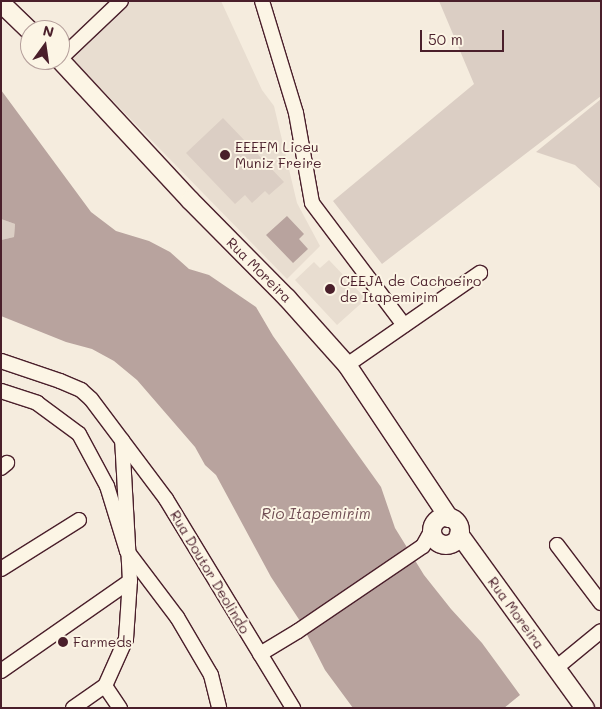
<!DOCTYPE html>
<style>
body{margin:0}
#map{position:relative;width:602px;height:709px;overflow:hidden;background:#f5ecde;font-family:Mali,sans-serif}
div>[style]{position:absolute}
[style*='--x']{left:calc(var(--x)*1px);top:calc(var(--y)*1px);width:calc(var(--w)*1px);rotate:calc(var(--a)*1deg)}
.built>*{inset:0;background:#e8ddd0}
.green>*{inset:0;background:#dbcec4}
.water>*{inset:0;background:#b8a39e}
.roads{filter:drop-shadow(1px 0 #4a1f2b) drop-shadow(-1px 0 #4a1f2b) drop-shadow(0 1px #4a1f2b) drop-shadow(0 -1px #4a1f2b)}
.minor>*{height:14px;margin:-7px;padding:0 7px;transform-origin:7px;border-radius:7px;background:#fcf5e5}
.major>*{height:18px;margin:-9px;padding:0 9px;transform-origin:9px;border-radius:9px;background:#fcf5e5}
.major>.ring{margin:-9px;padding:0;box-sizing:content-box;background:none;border:18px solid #fcf5e5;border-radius:50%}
.dots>*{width:14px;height:14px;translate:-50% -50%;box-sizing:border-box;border:2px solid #fcf5e5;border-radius:50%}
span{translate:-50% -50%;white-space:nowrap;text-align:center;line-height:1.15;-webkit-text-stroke:4px #fcf5e5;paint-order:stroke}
.poi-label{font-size:14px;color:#4a1f2b}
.left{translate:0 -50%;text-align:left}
.street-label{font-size:14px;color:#4a1f2b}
.water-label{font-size:15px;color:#704d53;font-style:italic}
.frame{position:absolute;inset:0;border:2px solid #4a1f2b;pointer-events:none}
.north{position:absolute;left:20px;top:20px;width:50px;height:50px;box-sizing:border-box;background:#fcf5e5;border:1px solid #b59f9b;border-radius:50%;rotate:14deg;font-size:14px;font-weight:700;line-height:20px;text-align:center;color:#4a1f2b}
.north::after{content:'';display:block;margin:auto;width:18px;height:22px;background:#4a1f2b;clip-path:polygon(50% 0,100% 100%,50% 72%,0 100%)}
.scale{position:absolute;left:420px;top:30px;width:84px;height:22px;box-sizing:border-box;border:2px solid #4a1f2b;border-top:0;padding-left:6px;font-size:15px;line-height:18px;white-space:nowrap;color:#4a1f2b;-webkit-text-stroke:4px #fcf5e5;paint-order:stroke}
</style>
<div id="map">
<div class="built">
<div style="clip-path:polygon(129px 1px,221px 1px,262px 90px,274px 106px,297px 203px,320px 246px,287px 279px,70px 57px)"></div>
<div style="clip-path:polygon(329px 260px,366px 299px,337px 325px,295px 280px,314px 262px,320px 268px)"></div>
</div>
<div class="green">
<div style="clip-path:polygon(439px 1px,601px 1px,601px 96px,382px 264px,333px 201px,474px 84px)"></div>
<div style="clip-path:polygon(601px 99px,601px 189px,575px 165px,536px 152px)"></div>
<div style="clip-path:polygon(223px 118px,284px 182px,269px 195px,265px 191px,252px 203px,245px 195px,235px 204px,186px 153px)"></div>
<div style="clip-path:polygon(1px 219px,15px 224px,14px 237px,1px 240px)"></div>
</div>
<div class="water">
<div style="clip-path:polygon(1px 90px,91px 212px,116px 231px,149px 241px,170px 252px,189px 269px,209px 275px,256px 307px,273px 336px,381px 487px,395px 528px,424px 575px,451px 609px,482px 643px,520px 695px,504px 708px,353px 708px,325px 670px,300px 621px,271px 577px,216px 475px,205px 465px,195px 447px,137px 380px,114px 361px,92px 349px,66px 342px,1px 316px,1px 240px,14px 237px,15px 224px,1px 219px)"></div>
<div style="clip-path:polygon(287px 216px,304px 234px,299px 239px,308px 249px,293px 263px,266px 235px)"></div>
</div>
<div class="roads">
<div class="minor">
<div style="--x:262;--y:1;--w:117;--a:73.1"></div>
<div style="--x:296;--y:113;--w:91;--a:79.9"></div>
<div style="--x:312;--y:203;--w:153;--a:53"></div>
<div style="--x:60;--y:59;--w:84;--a:-43.6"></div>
<div style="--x:1;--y:361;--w:62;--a:18.7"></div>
<div style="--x:60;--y:381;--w:23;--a:23"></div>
<div style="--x:81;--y:390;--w:13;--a:42"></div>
<div style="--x:91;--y:399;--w:125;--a:53.1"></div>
<div style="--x:166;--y:499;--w:245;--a:58.7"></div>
<div style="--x:347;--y:365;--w:162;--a:-34.7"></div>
<div style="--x:1;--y:391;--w:38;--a:18"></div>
<div style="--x:37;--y:403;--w:52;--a:36.4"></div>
<div style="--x:79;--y:434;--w:59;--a:61.7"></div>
<div style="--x:107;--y:486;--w:68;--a:72.9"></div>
<div style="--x:127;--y:551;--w:83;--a:52.9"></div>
<div style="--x:177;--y:617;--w:67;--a:59.6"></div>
<div style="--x:211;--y:675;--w:34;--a:76"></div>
<div style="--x:1;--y:468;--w:8;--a:-40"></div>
<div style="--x:557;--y:545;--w:73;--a:52.8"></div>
<div style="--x:1;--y:569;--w:92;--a:-32.1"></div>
<div style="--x:260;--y:654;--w:44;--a:-31.2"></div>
<div style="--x:298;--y:631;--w:151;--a:-34.2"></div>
<div style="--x:423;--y:546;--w:18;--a:-61"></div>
<div style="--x:556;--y:668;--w:58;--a:-39.4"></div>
<div style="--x:1;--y:671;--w:157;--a:-34.9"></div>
<div style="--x:105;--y:686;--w:51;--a:-65.9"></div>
<div style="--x:126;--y:639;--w:58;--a:-86.1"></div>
<div style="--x:130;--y:581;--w:141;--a:-93.2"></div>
<div style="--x:105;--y:686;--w:27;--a:56"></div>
<div style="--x:73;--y:708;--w:39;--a:-35"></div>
</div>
<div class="major">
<div style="--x:1;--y:3;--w:40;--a:44"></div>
<div style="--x:60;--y:60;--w:191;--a:47.1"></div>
<div style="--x:190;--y:200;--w:138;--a:45.3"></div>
<div style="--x:287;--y:298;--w:90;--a:48.2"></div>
<div style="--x:347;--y:365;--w:184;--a:56.3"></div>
<div class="ring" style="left:432px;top:517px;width:10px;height:10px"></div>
<div style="--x:459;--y:534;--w:215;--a:54.1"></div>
</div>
</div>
<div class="dots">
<div style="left:225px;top:155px;background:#4a1f2b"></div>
<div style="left:330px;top:289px;background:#4a1f2b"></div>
<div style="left:63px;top:642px;background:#4a1f2b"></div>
</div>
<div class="poi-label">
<span class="left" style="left:235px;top:155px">EEEFM Liceu<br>Muniz Freire</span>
<span class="left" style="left:340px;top:289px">CEEJA de Cachoeiro<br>de Itapemirim</span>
<span class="left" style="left:73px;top:642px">Farmeds</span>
</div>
<div class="street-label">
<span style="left:259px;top:270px;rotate:45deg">Rua Moreira</span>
<span style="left:210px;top:572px;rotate:59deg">Rua Doutor Deolindo</span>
<span style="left:516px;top:613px;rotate:54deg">Rua Moreira</span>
</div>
<div class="water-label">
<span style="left:316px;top:514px">Rio Itapemirim</span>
</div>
<div class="frame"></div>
<div class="north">N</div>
<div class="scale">50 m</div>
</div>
